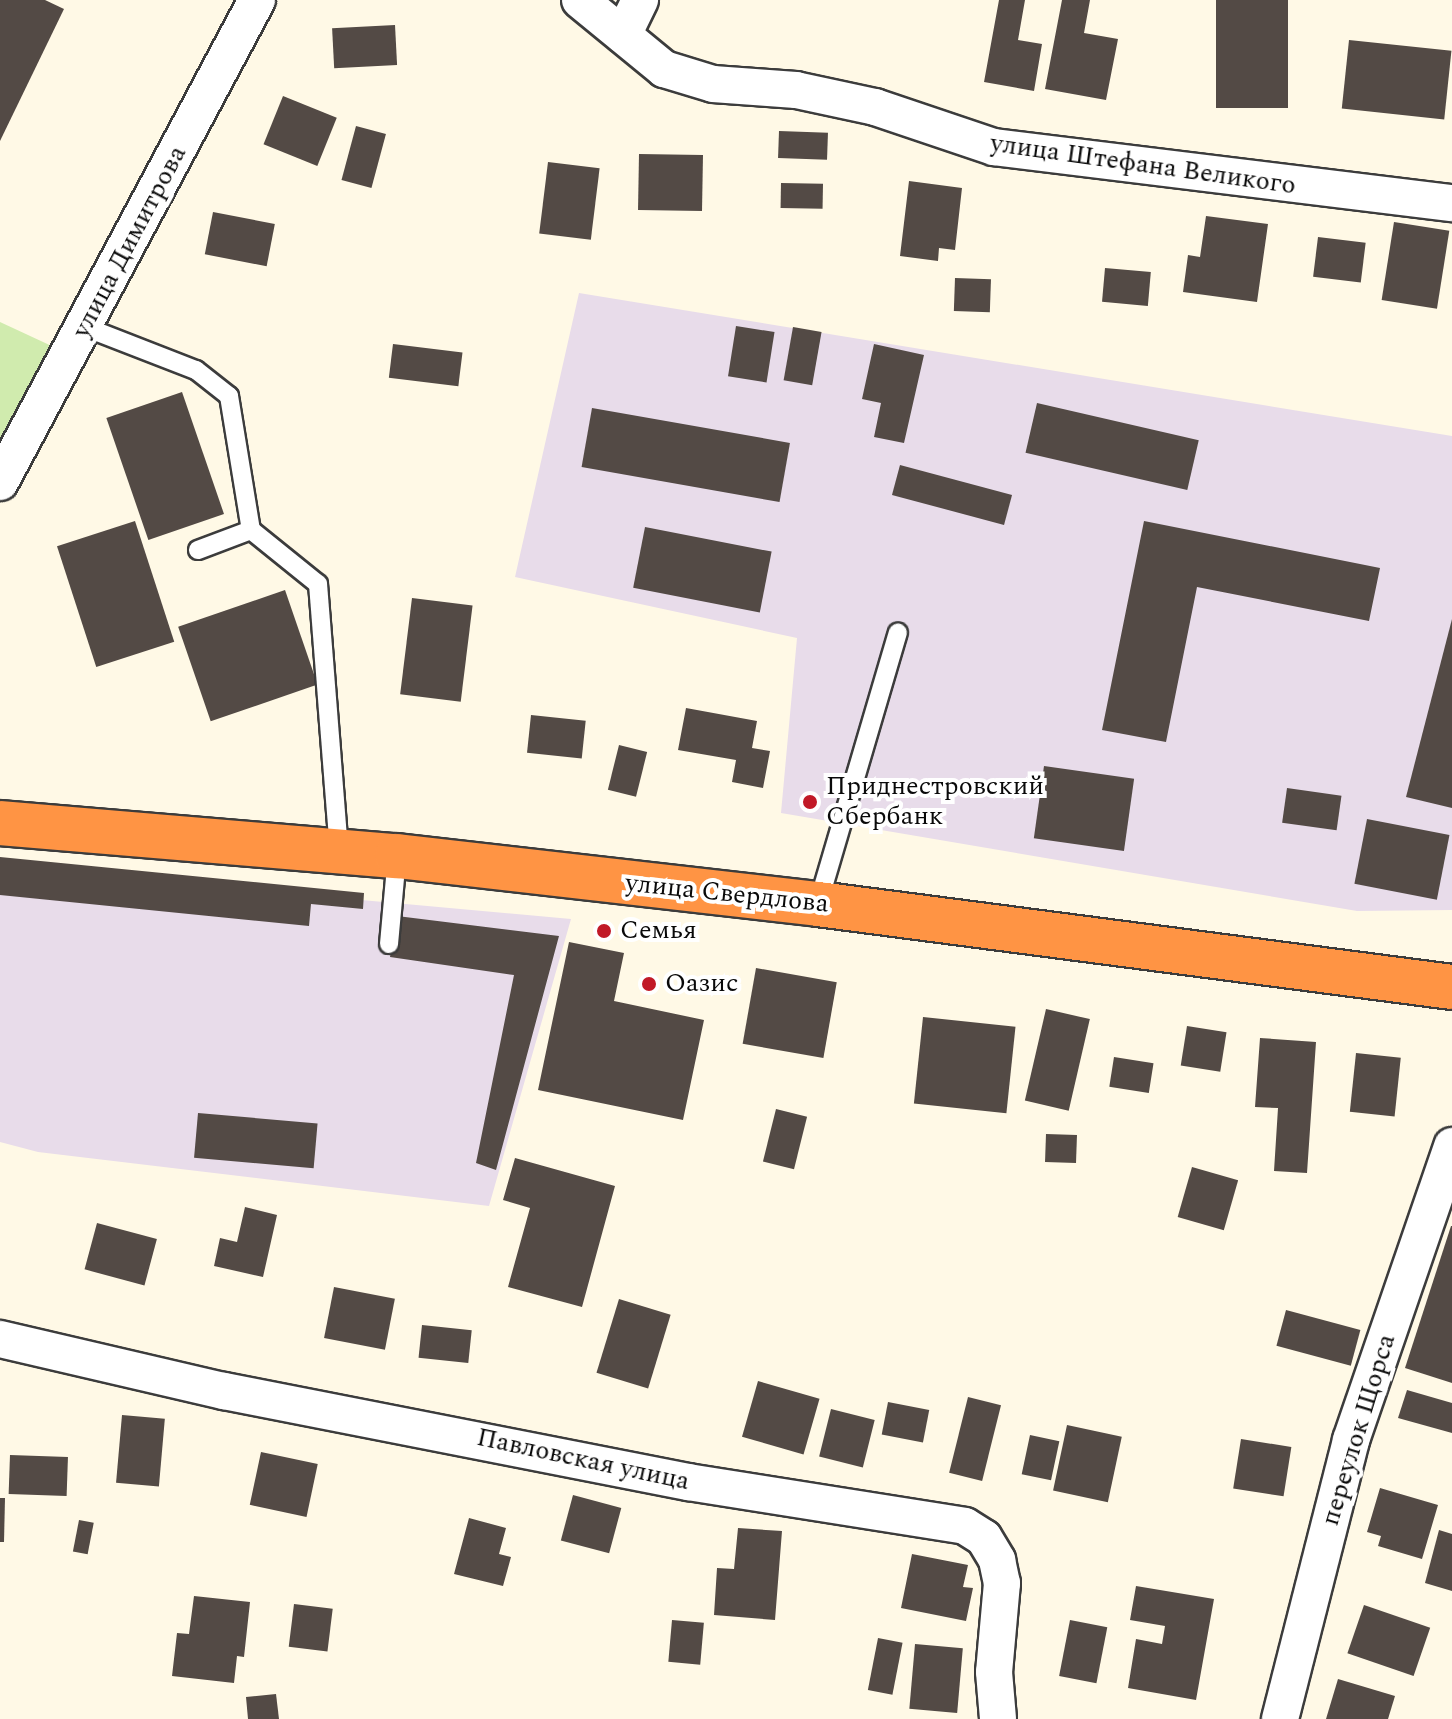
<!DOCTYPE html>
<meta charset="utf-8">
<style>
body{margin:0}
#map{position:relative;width:1452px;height:1719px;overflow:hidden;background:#fff9e6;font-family:Spectral,serif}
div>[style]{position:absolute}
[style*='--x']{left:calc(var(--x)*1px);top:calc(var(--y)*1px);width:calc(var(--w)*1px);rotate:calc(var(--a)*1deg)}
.industrial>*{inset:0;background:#e8dcea}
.green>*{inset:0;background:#d0ebae}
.building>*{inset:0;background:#534a45;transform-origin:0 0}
.roads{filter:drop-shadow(2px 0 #3c3c3c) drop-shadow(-2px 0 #3c3c3c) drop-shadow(0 2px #3c3c3c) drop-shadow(0 -2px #3c3c3c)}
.lane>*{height:18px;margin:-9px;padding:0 9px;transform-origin:9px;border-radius:9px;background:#fff}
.street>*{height:36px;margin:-18px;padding:0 18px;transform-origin:18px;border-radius:18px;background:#fff}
.highway>*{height:44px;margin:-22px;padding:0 22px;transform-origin:22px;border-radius:22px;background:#ff9444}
.dots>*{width:22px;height:22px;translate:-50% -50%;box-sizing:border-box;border:4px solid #fff;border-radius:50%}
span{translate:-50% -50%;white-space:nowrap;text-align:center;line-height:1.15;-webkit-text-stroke:8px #fff;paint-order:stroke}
.street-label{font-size:26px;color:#090909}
.poi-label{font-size:26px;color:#090909}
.left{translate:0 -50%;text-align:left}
</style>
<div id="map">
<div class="industrial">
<div style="clip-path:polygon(579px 293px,1452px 436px,1452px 910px,1357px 911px,781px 813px,797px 638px,515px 577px)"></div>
<div style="clip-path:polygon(0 867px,571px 919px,489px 1206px,38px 1152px,0 1142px)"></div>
</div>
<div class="green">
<div style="clip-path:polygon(0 322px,56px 348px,0 445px)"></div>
</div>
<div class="building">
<div style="clip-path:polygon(0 0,45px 0,64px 9px,0 141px)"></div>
<div style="clip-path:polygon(999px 0,1025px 0,1018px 40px,1042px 44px,1034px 91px,984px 82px)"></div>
<div style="clip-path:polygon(1062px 0,1090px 0,1084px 33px,1118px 39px,1106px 100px,1045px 89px)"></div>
<div style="left:1216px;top:0;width:72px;height:108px"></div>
<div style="left:395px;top:25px;width:40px;height:63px;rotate:87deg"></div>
<div style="left:1349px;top:40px;width:103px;height:69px;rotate:6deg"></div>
<div style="left:283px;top:96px;width:58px;height:52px;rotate:22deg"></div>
<div style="left:356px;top:126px;width:31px;height:56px;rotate:15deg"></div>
<div style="left:779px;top:131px;width:49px;height:27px;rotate:2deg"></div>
<div style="left:639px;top:154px;width:64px;height:56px;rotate:1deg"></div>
<div style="left:548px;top:162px;width:52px;height:72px;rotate:7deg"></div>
<div style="clip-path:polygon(909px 181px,962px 188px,955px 250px,939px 248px,938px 261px,900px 256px)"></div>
<div style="left:781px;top:183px;width:42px;height:25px;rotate:1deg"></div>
<div style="left:213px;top:212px;width:63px;height:43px;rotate:11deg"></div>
<div style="clip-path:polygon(1206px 216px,1268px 224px,1257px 302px,1183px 292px,1188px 255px,1200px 257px)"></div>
<div style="left:1394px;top:222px;width:56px;height:79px;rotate:9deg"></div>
<div style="left:1318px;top:237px;width:48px;height:40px;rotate:7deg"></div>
<div style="left:1105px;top:268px;width:46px;height:34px;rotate:5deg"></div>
<div style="left:955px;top:278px;width:36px;height:33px;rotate:2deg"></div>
<div style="left:736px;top:326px;width:39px;height:51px;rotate:9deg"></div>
<div style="left:793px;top:327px;width:29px;height:54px;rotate:10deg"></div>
<div style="left:393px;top:344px;width:70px;height:34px;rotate:7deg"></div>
<div style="clip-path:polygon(874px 344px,924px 355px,904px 443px,874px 437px,881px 403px,862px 399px)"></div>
<div style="left:182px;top:392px;width:129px;height:80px;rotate:71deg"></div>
<div style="left:1037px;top:403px;width:166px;height:51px;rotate:13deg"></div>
<div style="left:592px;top:408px;width:201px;height:60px;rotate:10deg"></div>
<div style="left:900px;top:465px;width:116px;height:31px;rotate:15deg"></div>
<div style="left:135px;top:521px;width:127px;height:82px;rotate:72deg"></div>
<div style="clip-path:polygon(1144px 521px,1380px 568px,1369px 621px,1197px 587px,1166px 742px,1102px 730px)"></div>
<div style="left:645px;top:527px;width:129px;height:62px;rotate:11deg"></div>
<div style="left:285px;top:590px;width:100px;height:113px;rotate:71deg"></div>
<div style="left:412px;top:598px;width:61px;height:97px;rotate:7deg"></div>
<div style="clip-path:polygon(1452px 619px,1452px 808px,1406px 797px)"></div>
<div style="clip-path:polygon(686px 708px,757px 721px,752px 748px,770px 751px,763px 788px,732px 782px,736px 760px,678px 750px)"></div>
<div style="left:531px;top:715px;width:55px;height:38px;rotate:6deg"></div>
<div style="left:619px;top:745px;width:29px;height:46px;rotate:14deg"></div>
<div style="left:1044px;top:766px;width:91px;height:73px;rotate:8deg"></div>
<div style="left:1287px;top:788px;width:55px;height:35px;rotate:8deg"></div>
<div style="left:1367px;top:819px;width:84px;height:66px;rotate:11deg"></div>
<div style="clip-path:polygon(0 857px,364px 893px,363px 909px,311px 904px,309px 926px,0 895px)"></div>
<div style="clip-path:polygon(397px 916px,559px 936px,496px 1170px,476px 1163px,514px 975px,390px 957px)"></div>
<div style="clip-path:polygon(569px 942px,624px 953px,614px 1001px,704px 1020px,683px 1120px,538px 1090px)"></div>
<div style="left:756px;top:968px;width:82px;height:77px;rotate:10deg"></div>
<div style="left:1046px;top:1009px;width:45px;height:94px;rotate:13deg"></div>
<div style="left:923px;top:1017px;width:93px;height:87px;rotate:6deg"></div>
<div style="left:1187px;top:1026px;width:40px;height:40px;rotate:9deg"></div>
<div style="clip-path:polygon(1260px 1038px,1316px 1042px,1307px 1173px,1274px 1171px,1278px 1108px,1255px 1107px)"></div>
<div style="left:1356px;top:1053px;width:45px;height:59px;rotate:6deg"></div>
<div style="left:1114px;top:1057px;width:40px;height:30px;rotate:9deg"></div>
<div style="left:776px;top:1109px;width:32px;height:54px;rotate:14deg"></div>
<div style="left:198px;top:1113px;width:120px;height:45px;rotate:5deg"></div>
<div style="left:1046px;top:1134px;width:31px;height:28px;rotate:2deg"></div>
<div style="clip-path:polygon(515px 1158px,615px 1186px,582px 1307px,508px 1287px,530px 1208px,503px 1200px)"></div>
<div style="left:1192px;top:1167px;width:48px;height:52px;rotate:16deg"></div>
<div style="clip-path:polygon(245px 1207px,277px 1215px,263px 1277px,214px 1266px,220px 1238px,237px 1242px)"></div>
<div style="left:97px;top:1223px;width:62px;height:48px;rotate:15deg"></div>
<div style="clip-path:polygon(1451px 1226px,1452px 1226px,1452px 1383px,1405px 1368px)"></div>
<div style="left:334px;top:1287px;width:62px;height:52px;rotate:11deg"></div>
<div style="left:619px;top:1299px;width:54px;height:77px;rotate:17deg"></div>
<div style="left:1286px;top:1310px;width:77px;height:37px;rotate:15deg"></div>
<div style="left:422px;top:1325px;width:50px;height:33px;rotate:6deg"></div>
<div style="left:758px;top:1381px;width:64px;height:58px;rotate:16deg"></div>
<div style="clip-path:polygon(1407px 1390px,1452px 1403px,1452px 1433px,1398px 1418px)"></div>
<div style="left:968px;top:1397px;width:34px;height:78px;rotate:14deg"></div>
<div style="left:888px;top:1402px;width:42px;height:33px;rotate:11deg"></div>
<div style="left:831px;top:1409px;width:45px;height:49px;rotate:14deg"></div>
<div style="left:122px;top:1415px;width:43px;height:68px;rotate:5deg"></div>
<div style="left:1067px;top:1425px;width:56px;height:67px;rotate:12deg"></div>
<div style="left:1030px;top:1435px;width:30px;height:40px;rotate:12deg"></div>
<div style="left:1241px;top:1439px;width:51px;height:50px;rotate:9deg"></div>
<div style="left:261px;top:1452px;width:58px;height:54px;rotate:12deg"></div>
<div style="left:10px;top:1455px;width:58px;height:39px;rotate:2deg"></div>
<div style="clip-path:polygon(1380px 1488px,1438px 1505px,1422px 1559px,1378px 1546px,1381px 1536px,1367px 1532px)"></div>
<div style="left:573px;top:1495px;width:50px;height:47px;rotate:15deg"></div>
<div style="clip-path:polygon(0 1498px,5px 1498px,4px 1542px,0 1542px)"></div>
<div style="clip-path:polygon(469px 1518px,506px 1528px,499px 1554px,511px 1557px,503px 1586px,454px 1574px)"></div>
<div style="left:79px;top:1520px;width:15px;height:32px;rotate:11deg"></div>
<div style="clip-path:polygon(738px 1528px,782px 1531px,775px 1620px,714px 1615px,717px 1568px,734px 1569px)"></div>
<div style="clip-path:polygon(1439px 1530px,1452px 1534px,1452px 1591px,1425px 1583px)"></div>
<div style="clip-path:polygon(912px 1554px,968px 1565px,963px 1587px,973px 1588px,966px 1621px,901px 1608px)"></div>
<div style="clip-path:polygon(1136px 1586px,1214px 1599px,1196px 1700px,1128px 1688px,1136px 1639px,1162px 1644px,1165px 1626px,1130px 1620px)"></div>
<div style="clip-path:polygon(194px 1596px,250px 1602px,244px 1657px,237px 1656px,234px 1683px,172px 1676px,177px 1633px,189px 1634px)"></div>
<div style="left:294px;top:1604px;width:39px;height:43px;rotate:7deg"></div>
<div style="left:1364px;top:1605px;width:70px;height:51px;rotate:19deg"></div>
<div style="left:672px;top:1620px;width:32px;height:42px;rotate:5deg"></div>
<div style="left:1070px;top:1620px;width:38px;height:57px;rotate:11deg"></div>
<div style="left:878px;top:1638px;width:25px;height:53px;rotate:11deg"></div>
<div style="left:915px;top:1644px;width:48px;height:65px;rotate:5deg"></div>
<div style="clip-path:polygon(1338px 1679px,1395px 1696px,1388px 1719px,1326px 1719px)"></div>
<div style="clip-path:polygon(276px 1694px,279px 1719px,248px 1719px,246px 1697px)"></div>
</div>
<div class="roads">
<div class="lane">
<div style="--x:85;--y:327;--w:119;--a:21.2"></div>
<div style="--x:196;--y:370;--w:42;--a:38.2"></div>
<div style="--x:229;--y:396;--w:136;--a:80.7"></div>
<div style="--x:198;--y:550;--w:57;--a:-20.7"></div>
<div style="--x:251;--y:530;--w:86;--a:38.9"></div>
<div style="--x:318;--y:584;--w:269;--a:85.5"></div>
<div style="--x:818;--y:904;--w:283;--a:-73.6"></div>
<div style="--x:389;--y:944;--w:88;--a:-84.8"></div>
</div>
<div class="street">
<div style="--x:580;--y:0;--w:109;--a:39.4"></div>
<div style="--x:664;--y:69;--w:51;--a:17"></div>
<div style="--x:713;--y:84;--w:83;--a:4.1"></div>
<div style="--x:796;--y:90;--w:81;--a:12.1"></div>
<div style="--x:875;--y:107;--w:126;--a:18.6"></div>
<div style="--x:994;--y:147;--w:461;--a:7"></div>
<div style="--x:623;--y:35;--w:39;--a:-64"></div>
<div style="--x:0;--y:482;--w:546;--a:-61.93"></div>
<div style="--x:0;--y:1339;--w:230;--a:13.1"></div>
<div style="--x:224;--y:1391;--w:473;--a:11.1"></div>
<div style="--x:688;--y:1482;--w:280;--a:9"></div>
<div style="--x:965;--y:1526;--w:22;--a:32"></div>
<div style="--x:984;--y:1538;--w:26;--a:59"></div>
<div style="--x:997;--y:1560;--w:24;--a:78"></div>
<div style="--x:1002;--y:1583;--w:89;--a:95.1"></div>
<div style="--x:994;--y:1672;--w:47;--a:85.1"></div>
<div style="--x:1280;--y:1719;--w:288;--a:-75.7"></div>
<div style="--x:1351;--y:1440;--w:311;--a:-71"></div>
</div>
<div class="highway">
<div style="--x:0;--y:823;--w:398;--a:4.8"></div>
<div style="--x:397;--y:856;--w:424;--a:6.5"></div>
<div style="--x:818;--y:904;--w:639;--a:7.46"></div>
</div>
</div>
<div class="dots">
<div style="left:810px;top:802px;background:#c11927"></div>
<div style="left:604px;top:931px;background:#c11927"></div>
<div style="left:649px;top:984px;background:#c11927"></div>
</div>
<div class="street-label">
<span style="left:1143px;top:165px;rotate:8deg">улица Штефана Великого</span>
<span style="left:130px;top:242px;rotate:-62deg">улица Димитрова</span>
<span style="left:727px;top:894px;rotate:6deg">улица Свердлова</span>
<span style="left:1359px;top:1430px;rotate:-73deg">переулок Щорса</span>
<span style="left:583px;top:1460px;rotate:12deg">Павловская улица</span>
</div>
<div class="poi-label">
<span class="left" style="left:826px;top:802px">Приднестровский<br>Сбербанк</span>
<span class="left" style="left:620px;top:931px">Семья</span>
<span class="left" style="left:665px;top:984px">Оазис</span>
</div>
</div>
